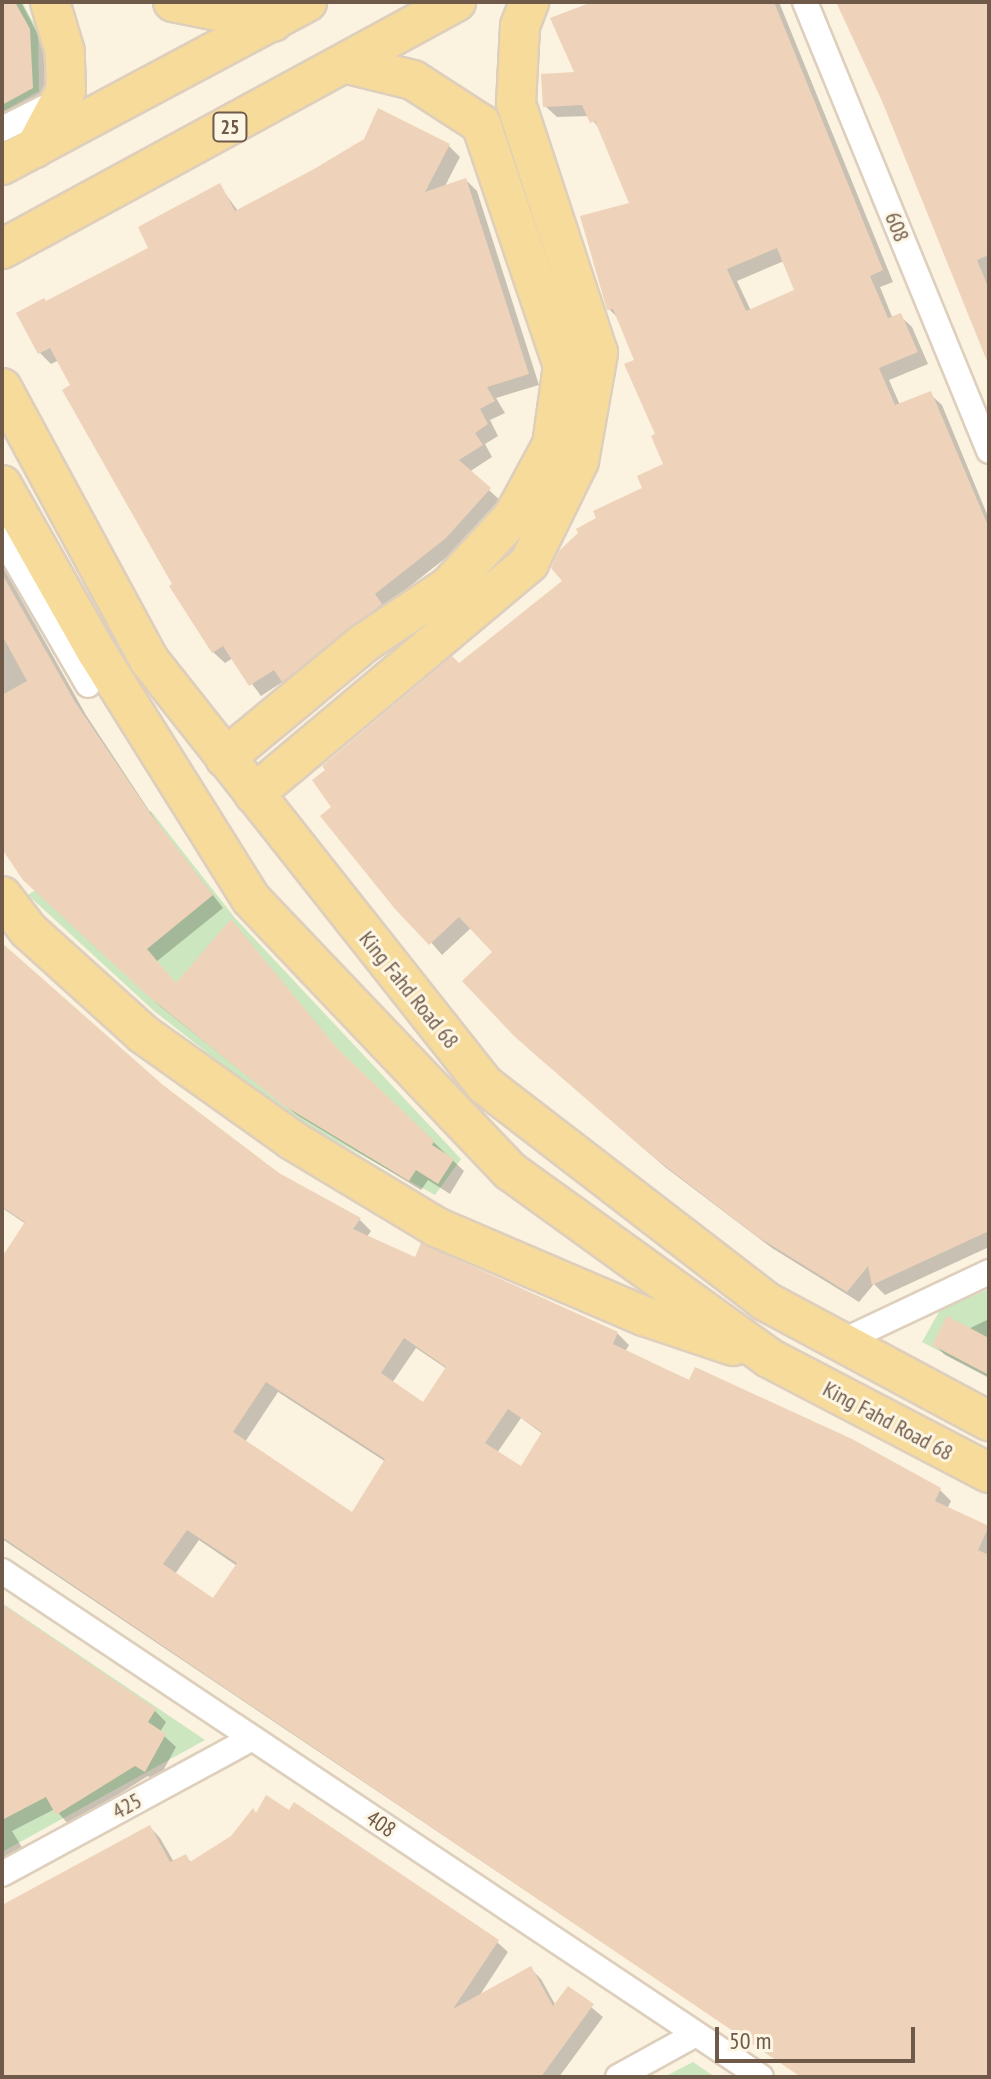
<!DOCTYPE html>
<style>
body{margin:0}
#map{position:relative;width:991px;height:2079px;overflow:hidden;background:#fbf2e0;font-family:"PT Sans Narrow",sans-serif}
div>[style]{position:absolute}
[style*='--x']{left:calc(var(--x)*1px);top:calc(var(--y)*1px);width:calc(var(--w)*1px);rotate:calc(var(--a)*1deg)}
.green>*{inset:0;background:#cce7c0}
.shadow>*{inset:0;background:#0003}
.building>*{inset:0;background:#eed2b9}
.roads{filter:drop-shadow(2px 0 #decfbc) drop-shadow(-2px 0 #decfbc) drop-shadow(0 2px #decfbc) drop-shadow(0 -2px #decfbc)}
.street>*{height:24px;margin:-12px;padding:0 12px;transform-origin:12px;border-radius:12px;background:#fff}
.primary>*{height:38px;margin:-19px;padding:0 19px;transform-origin:19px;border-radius:19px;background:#f7db9a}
span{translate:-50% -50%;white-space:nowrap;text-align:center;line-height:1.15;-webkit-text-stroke:6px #fef6e5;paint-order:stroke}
.shield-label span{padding:2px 6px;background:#fef6e5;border:2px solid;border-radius:6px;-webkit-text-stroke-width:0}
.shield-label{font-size:20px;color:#6f5949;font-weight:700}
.street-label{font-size:22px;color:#6f5949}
.frame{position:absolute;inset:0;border:4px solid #6f5949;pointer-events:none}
.scale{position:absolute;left:715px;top:2027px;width:200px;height:36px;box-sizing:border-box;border:4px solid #6f5949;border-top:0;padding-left:10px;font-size:24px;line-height:28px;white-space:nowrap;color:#6f5949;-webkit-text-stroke:6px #fef6e5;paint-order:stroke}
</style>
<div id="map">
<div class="green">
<div style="clip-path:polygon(2px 2px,22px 2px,38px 31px,39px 91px,2px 112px)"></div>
<div style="clip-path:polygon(151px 811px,235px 918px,461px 1159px,435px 1195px,284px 1113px,154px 1011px,28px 895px)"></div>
<div style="clip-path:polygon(989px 1289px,989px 1377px,922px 1342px,940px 1310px)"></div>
<div style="clip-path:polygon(2px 1603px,205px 1740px,2px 1852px)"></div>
<div style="clip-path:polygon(693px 2062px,715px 2077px,664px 2077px)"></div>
</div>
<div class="shadow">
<div style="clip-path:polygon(2px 2px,21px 2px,43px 44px,46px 101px,2px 126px)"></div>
<div style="clip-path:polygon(evenodd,595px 2px,779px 2px,893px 282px,880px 287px,893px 319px,900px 316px,912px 327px,928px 364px,889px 380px,900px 405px,930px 394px,942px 405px,989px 519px,989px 1247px,885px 1295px,874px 1284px,859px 1302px,772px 1248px,665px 1167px,528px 1048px,495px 952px,472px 927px,442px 955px,323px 817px,459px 666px,565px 581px,666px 465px,637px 361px,620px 320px,609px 309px,632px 205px,603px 133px,589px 116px,557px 117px,545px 106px,577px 74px,595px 2px,784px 261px,797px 292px,751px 311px,737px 281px,784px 261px)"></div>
<div style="clip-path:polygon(839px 2px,989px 2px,989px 349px,884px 100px)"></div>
<div style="clip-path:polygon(449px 146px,460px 157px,444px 188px,466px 180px,477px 191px,539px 385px,496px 398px,505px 413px,490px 420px,498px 436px,485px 444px,492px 457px,469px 472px,501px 501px,457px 549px,385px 606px,392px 616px,295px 692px,284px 681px,261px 696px,233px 658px,225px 663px,213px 652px,175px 585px,59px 360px,51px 364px,40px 353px,47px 303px,151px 249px,219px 185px,238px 211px)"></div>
<div style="clip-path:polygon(2px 565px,86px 715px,160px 827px,223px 908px,156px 962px,177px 985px,346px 1059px,464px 1171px,450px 1194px,428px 1180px,421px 1190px,297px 1115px,161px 1007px,36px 891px,2px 845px)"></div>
<div style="clip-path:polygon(evenodd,2px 945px,162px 1086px,278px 1175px,360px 1220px,371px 1231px,366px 1238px,416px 1260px,617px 1333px,629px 1345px,625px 1352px,940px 1490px,951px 1501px,947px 1509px,989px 1528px,989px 2077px,803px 2077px,2px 1539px,2px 1260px,26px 1224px,2px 1208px,2px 945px,416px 1348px,447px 1369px,423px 1405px,392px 1383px,416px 1348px,2px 945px,278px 1392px,386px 1462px,353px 1515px,245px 1442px,278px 1392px,2px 945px,521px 1418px,543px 1434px,521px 1469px,497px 1453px,521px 1418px,2px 945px,199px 1540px,237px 1566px,214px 1600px,175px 1574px,199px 1540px)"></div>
<div style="clip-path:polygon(989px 1319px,989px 1378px,945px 1355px,935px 1345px)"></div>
<div style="clip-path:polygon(2px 1607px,155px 1711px,166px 1722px,160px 1732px,176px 1747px,157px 1782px,148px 1776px,69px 1825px,55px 1809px,12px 1831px,26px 1854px,2px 1868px)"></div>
<div style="clip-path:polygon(257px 1815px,497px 1942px,508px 1952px,478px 1998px,531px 1969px,541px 1979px,556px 2006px,568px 1988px,603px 2017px,559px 2077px,2px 2077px,2px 1907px,150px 1827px,160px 1838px,174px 1862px,185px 1856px,192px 1863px,233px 1838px)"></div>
</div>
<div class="building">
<div style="clip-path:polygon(2px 2px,15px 2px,30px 29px,33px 88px,2px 105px)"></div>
<div style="clip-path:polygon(evenodd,592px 2px,774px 2px,883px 270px,870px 276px,888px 318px,901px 313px,918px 352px,879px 368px,895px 405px,931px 391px,989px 528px,989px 1231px,872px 1285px,868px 1266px,847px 1292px,758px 1237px,652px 1156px,514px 1036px,462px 981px,492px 952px,459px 917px,429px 945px,395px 909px,320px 816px,331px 807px,312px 780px,325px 770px,322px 766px,452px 656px,459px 663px,562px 581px,551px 568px,559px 551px,578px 533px,576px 529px,596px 518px,593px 511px,642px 488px,637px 476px,663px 464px,651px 436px,655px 434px,624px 364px,634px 360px,613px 309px,607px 310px,580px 216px,629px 203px,595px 121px,590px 123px,582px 105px,543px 107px,541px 74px,574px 72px,550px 18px,592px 2px,777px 248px,794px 290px,746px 311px,727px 269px,777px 248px)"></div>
<div style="clip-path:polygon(836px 2px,989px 2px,989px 255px,977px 260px,989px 289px,989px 366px,882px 101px)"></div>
<div style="clip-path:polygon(378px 108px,450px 144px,425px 192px,466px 178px,529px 374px,487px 387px,495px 401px,480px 409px,488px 424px,475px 433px,483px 445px,459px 460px,491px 488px,446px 538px,375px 594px,382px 604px,282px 682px,274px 670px,249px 686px,223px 646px,212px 653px,169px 586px,172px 584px,62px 390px,70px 385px,50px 348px,38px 354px,16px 313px,44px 298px,46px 301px,148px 248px,138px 227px,220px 183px,235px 211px,314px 169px,364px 139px)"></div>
<div style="clip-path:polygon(2px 574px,75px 702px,150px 813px,213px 895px,147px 949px,176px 983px,231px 919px,337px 1048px,434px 1141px,432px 1145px,454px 1159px,438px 1184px,416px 1170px,409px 1181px,283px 1105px,148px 996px,23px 880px,2px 849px,2px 695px,27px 681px,2px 635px)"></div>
<div style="clip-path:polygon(evenodd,2px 943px,163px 1085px,279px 1173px,361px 1218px,353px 1229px,415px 1257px,421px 1243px,618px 1332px,613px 1344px,689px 1380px,695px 1367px,852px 1439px,941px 1488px,935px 1501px,989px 1526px,978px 1550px,989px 1555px,989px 2077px,801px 2077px,2px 1537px,2px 1257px,25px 1222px,2px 1207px,2px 943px,404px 1338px,446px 1367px,423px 1402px,381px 1373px,404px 1338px,2px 943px,266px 1382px,385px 1459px,352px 1512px,233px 1432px,266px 1382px,2px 943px,508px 1409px,542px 1432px,521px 1466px,485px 1443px,508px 1409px,2px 943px,187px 1530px,237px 1563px,213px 1598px,163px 1564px,187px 1530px)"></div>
<div style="clip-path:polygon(947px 1316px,989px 1338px,989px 1375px,932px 1345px)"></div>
<div style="clip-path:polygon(2px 1604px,156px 1709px,148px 1722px,166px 1734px,145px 1772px,135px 1766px,56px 1815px,46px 1797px,2px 1820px)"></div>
<div style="clip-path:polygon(266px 1795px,289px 1810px,294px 1802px,499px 1940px,453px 2009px,531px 1966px,553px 2006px,568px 1986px,594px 2004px,541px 2077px,2px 2077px,2px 1905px,150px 1825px,170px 1862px,186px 1854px,190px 1862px,231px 1836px,253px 1808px,256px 1813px)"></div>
</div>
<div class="roads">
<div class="street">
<div style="--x:805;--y:2;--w:485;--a:67.7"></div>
<div style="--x:2;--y:129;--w:63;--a:-26.6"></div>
<div style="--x:2;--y:537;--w:171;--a:59.8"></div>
<div style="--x:841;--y:1342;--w:164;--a:-25.3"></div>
<div style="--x:2;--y:1571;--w:912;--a:33.69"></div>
<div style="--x:2;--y:1874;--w:285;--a:-28.5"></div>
<div style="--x:618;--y:2077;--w:89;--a:-28.9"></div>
</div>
<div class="primary">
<div style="--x:173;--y:2;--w:102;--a:11.3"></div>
<div style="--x:35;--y:148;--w:66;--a:-61.9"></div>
<div style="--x:66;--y:90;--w:38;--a:-92"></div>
<div style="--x:65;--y:52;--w:52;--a:-106.7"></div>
<div style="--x:2;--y:165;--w:346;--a:-28.1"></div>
<div style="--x:2;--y:249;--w:517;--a:-28.55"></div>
<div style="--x:2;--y:388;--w:309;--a:61.6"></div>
<div style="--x:149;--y:660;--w:542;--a:51.67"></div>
<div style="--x:485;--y:1085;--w:354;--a:37.6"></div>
<div style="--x:765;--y:1301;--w:254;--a:28.2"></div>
<div style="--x:2;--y:485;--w:191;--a:60.5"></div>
<div style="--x:96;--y:651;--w:292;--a:58"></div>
<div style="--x:251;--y:899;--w:376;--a:46.4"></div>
<div style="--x:510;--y:1171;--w:319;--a:35.8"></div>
<div style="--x:769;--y:1358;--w:248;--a:27.6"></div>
<div style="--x:225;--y:758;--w:180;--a:-39.6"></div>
<div style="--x:364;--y:643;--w:102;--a:-33.8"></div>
<div style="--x:449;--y:586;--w:94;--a:-47.2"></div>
<div style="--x:513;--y:517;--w:82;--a:-61.6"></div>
<div style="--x:552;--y:445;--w:80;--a:-82.1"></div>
<div style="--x:563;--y:366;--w:256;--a:-108.7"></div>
<div style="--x:481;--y:124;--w:81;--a:-147.1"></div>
<div style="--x:413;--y:80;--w:67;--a:-166.2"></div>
<div style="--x:254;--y:794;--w:359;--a:-40"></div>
<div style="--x:529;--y:563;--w:114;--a:-63.9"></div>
<div style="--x:579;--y:461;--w:110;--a:-80"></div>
<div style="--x:598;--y:353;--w:263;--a:-108.2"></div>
<div style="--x:516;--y:103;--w:77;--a:-87"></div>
<div style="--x:520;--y:26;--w:26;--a:-69"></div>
<div style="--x:2;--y:896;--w:43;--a:52.6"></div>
<div style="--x:28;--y:930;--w:155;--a:42.1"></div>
<div style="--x:143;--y:1034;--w:183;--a:35.4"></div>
<div style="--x:292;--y:1140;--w:168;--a:31.1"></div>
<div style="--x:436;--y:1227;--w:226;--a:23.2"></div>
<div style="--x:644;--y:1316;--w:94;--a:18.6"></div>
</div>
</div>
<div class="shield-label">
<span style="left:230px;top:127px">25</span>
</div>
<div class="street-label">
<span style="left:897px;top:227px;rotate:68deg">608</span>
<span style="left:409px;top:990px;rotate:51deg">King Fahd Road 68</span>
<span style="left:888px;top:1421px;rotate:28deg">King Fahd Road 68</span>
<span style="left:127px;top:1806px;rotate:-29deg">425</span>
<span style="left:381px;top:1824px;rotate:34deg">408</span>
</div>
<div class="frame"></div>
<div class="scale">50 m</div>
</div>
